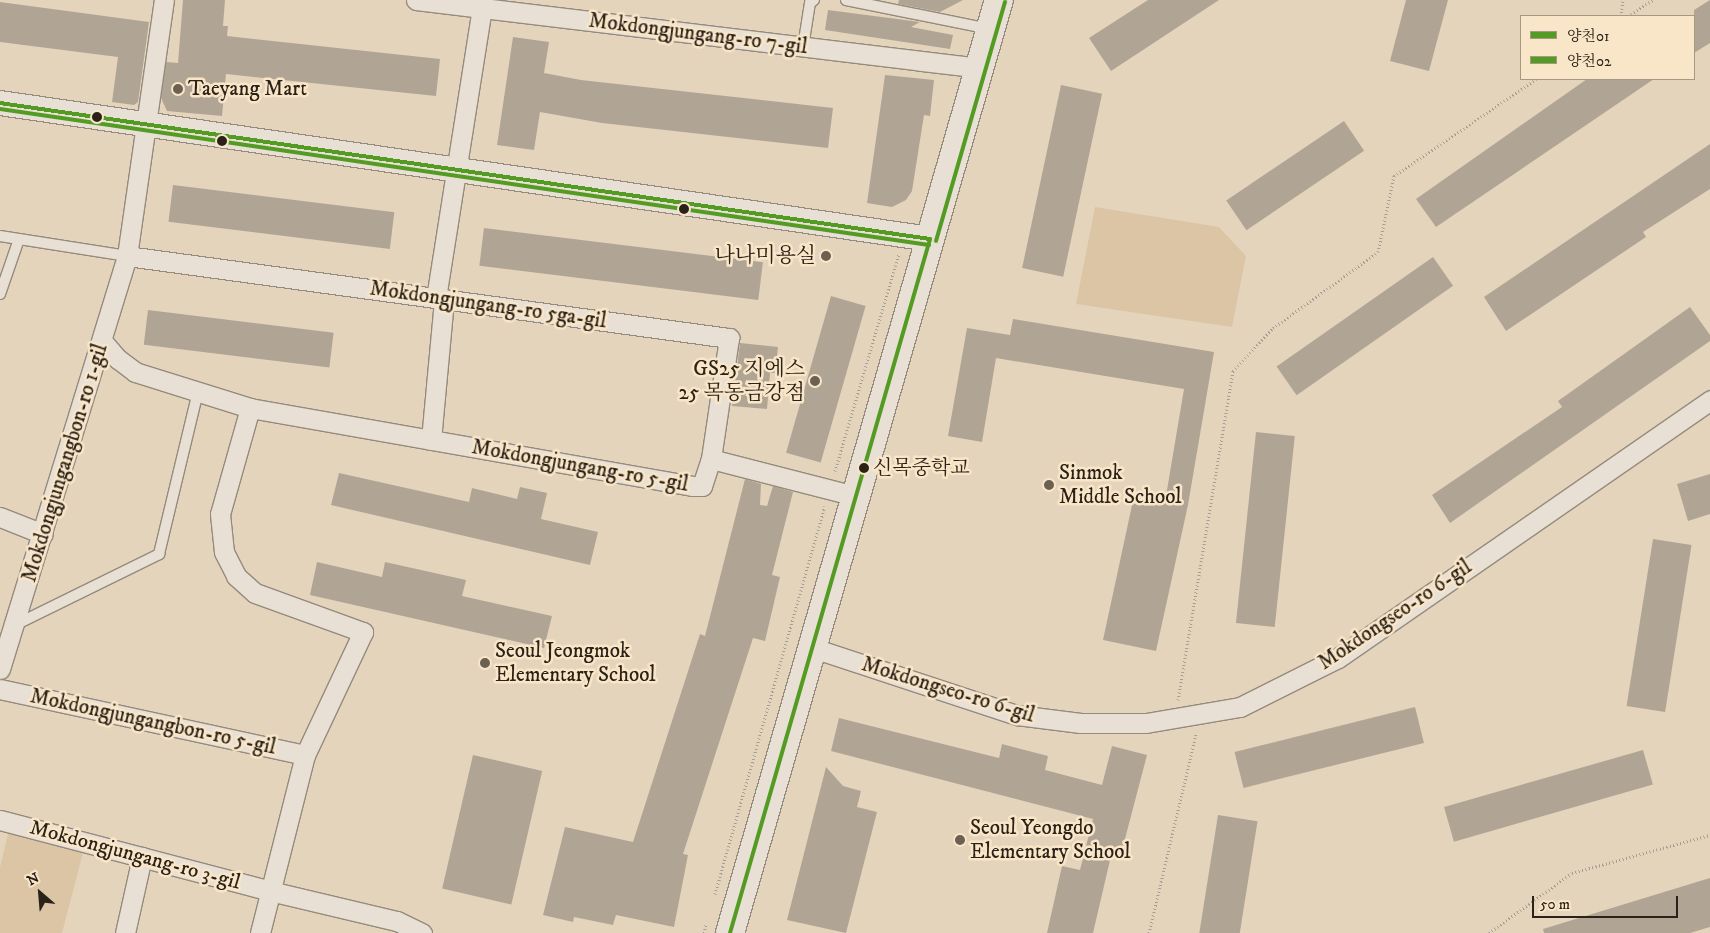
<!DOCTYPE html>
<meta charset="utf-8">
<style>
body{margin:0}
#map{position:relative;width:1710px;height:933px;overflow:hidden;background:#e5d4bc;font-family:"IM FELL DW Pica","Noto Serif KR",serif}
div>[style]{position:absolute}
[style*='--x']{left:calc(var(--x)*1px);top:calc(var(--y)*1px);width:calc(var(--w)*1px);rotate:calc(var(--a)*1deg)}
.green>*{inset:0;background:#dbc5a5}
.building>*{inset:0;background:#b0a594;transform-origin:0 0}
.path>*{height:3px;margin-top:-1.5px;transform-origin:0;background:repeating-linear-gradient(90deg,#a59e95 0 1px,transparent 0 3.5px)}
.roads{filter:drop-shadow(1px 0 #958a7c) drop-shadow(-1px 0 #958a7c) drop-shadow(0 1px #958a7c) drop-shadow(0 -1px #958a7c)}
.service>*{height:10px;margin:-5px;padding:0 5px;transform-origin:5px;border-radius:5px;background:#e8e0d4}
.minor>*{height:19px;margin:-9.5px;padding:0 9.5px;transform-origin:9.5px;border-radius:9.5px;background:#e8e0d4}
.tertiary>*{height:24px;margin:-12px;padding:0 12px;transform-origin:12px;border-radius:12px;background:#e8e0d4}
.secondary>*{height:28px;margin:-14px;padding:0 14px;transform-origin:14px;border-radius:14px;background:#e8e0d4}
.bus-1>*{height:4px;margin:-2px;padding:0 2px;transform-origin:2px;border-radius:2px;background:#549b23}
.bus-2>*{height:4px;margin:-2px;padding:0 2px;transform-origin:2px;border-radius:2px;background:#549b23}
.dots>*{width:14px;height:14px;translate:-50% -50%;box-sizing:border-box;border:2px solid #f9e6c8;border-radius:50%}
span{translate:-50% -50%;white-space:nowrap;text-align:center;line-height:1.15;-webkit-text-stroke:5px #f9e6c8;paint-order:stroke}
.bus-label{font-size:20px;color:#2a2219}
.left{translate:0 -50%;text-align:left}
.street-label{font-size:21px;color:#2a2219}
.poi-label{font-size:21px;color:#2a2219}
.right{translate:-100% -50%;text-align:right}
.legend{position:absolute;left:1520px;top:15px;width:175px;height:65px;box-sizing:border-box;background:#f9e6c8;border:1px solid #a69882;margin:0;padding:6px 9px;list-style:none;font-size:15px;color:#2a2219}
.legend li{display:flex;align-items:center;gap:10px;height:25px}
.legend b{width:25px;border:1px solid #a69882}
.north{position:absolute;left:15px;top:868px;width:50px;height:50px;-webkit-text-stroke:4px #f9e6c8;paint-order:stroke;rotate:333deg;font-size:14px;font-weight:700;line-height:20px;text-align:center;color:#2a2219}
.north::after{content:'';display:block;margin:auto;width:18px;height:22px;background:#2a2219;clip-path:polygon(50% 0,100% 100%,50% 72%,0 100%)}
.scale{position:absolute;left:1532px;top:896px;width:146px;height:22px;box-sizing:border-box;border:2px solid #2a2219;border-top:0;padding-left:6px;font-size:15px;line-height:18px;white-space:nowrap;color:#2a2219;-webkit-text-stroke:4px #f9e6c8;paint-order:stroke}
</style>
<div id="map">
<div class="green">
<div style="clip-path:polygon(1095px 207px,1219px 227px,1246px 256px,1232px 327px,1076px 304px)"></div>
<div style="clip-path:polygon(9px 830px,84px 849px,62px 933px,0 933px,0 867px)"></div>
</div>
<div class="building">
<div style="clip-path:polygon(183px 0,225px 0,223px 26px,228px 26px,227px 36px,440px 59px,436px 96px,226px 74px,222px 116px,167px 111px,161px 98px,166px 62px,178px 63px)"></div>
<div style="clip-path:polygon(899px 0,963px 0,940px 12px,898px 4px)"></div>
<div style="clip-path:polygon(1148px 0,1219px 0,1111px 71px,1089px 38px)"></div>
<div style="clip-path:polygon(1406px 0,1448px 0,1429px 71px,1390px 61px)"></div>
<div style="clip-path:polygon(1710px 0,1710px 43px,1694px 53px,1694px 10px)"></div>
<div style="clip-path:polygon(0 2px,149px 22px,138px 102px,134px 105px,112px 102px,118px 57px,0 42px)"></div>
<div style="clip-path:polygon(828px 10px,920px 22px,911px 27px,953px 35px,950px 49px,825px 30px)"></div>
<div style="clip-path:polygon(513px 37px,549px 42px,544px 73px,581px 80px,833px 108px,828px 148px,602px 123px,540px 112px,534px 150px,497px 145px)"></div>
<div style="clip-path:polygon(885px 75px,934px 80px,930px 116px,924px 115px,912px 191px,906px 200px,892px 207px,867px 203px)"></div>
<div style="clip-path:polygon(1587px 79px,1654px 79px,1436px 227px,1416px 199px)"></div>
<div style="left:1061px;top:85px;width:42px;height:187px;rotate:12deg"></div>
<div style="left:1344px;top:121px;width:36px;height:142px;rotate:56deg"></div>
<div style="clip-path:polygon(1710px 144px,1710px 189px,1643px 232px,1646px 237px,1506px 331px,1484px 297px)"></div>
<div style="left:173px;top:185px;width:223px;height:37px;rotate:7deg"></div>
<div style="left:484px;top:228px;width:281px;height:38px;rotate:7deg"></div>
<div style="left:1433px;top:257px;width:35px;height:191px;rotate:55deg"></div>
<div style="left:831px;top:296px;width:36px;height:163px;rotate:16deg"></div>
<div style="clip-path:polygon(1690px 307px,1710px 335px,1710px 341px,1450px 523px,1432px 495px,1562px 407px,1558px 401px)"></div>
<div style="left:148px;top:310px;width:187px;height:35px;rotate:7deg"></div>
<div style="clip-path:polygon(1013px 319px,1214px 352px,1188px 505px,1156px 651px,1103px 640px,1134px 496px,1165px 502px,1184px 389px,996px 358px,982px 442px,948px 436px,967px 328px,1010px 335px)"></div>
<div style="clip-path:polygon(740px 343px,778px 347px,775px 373px,770px 373px,767px 409px,732px 406px)"></div>
<div style="left:1256px;top:432px;width:39px;height:192px;rotate:6deg"></div>
<div style="clip-path:polygon(339px 473px,469px 502px,472px 488px,517px 499px,520px 487px,547px 493px,541px 519px,598px 532px,590px 565px,331px 505px)"></div>
<div style="clip-path:polygon(1710px 474px,1710px 514px,1688px 521px,1677px 484px)"></div>
<div style="clip-path:polygon(745px 479px,761px 484px,760px 505px,767px 506px,773px 486px,793px 492px,772px 575px,780px 577px,765px 641px,753px 638px,683px 854px,688px 855px,674px 927px,616px 915px,613px 925px,574px 917px,573px 922px,543px 915px,565px 827px,633px 842px,700px 634px,705px 636px)"></div>
<div style="left:1653px;top:539px;width:39px;height:169px;rotate:9deg"></div>
<div style="clip-path:polygon(317px 562px,382px 577px,385px 562px,466px 580px,462px 596px,552px 616px,544px 648px,310px 595px)"></div>
<div style="left:1415px;top:707px;width:37px;height:186px;rotate:76deg"></div>
<div style="clip-path:polygon(839px 718px,999px 758px,1002px 744px,1048px 756px,1045px 770px,1102px 785px,1112px 746px,1147px 755px,1120px 858px,1111px 856px,1093px 933px,1047px 933px,1062px 866px,1080px 870px,1093px 819px,831px 751px)"></div>
<div style="left:1643px;top:750px;width:36px;height:207px;rotate:74deg"></div>
<div style="left:473px;top:755px;width:71px;height:137px;rotate:13deg"></div>
<div style="clip-path:polygon(826px 767px,843px 786px,861px 791px,857px 807px,877px 812px,846px 933px,787px 920px)"></div>
<div style="left:1218px;top:815px;width:40px;height:120px;rotate:9deg"></div>
<div style="clip-path:polygon(1710px 878px,1710px 927px,1690px 933px,1544px 933px,1543px 929px)"></div>
</div>
<div class="path">
<div style="--x:1621;--y:16;--w:16;--a:-83"></div>
<div style="--x:1628;--y:16;--w:30;--a:-33"></div>
<div style="--x:835;--y:471;--w:226;--a:-73.6"></div>
<div style="--x:1178;--y:700;--w:334;--a:-80.5"></div>
<div style="--x:1233;--y:371;--w:59;--a:-47.1"></div>
<div style="--x:1273;--y:328;--w:130;--a:-35.9"></div>
<div style="--x:1378;--y:252;--w:78;--a:-78.1"></div>
<div style="--x:1394;--y:176;--w:172;--a:-34.3"></div>
<div style="--x:715;--y:894;--w:403;--a:-74.2"></div>
<div style="--x:704;--y:933;--w:9;--a:-77"></div>
<div style="--x:1149;--y:933;--w:204;--a:-76.7"></div>
<div style="--x:1489;--y:933;--w:102;--a:-35.9"></div>
<div style="--x:1572;--y:873;--w:143;--a:-15.4"></div>
</div>
<div class="roads">
<div class="service">
<div style="--x:846;--y:0;--w:147;--a:11.4"></div>
<div style="--x:803;--y:47;--w:45;--a:-81"></div>
<div style="--x:810;--y:3;--w:5;--a:-37"></div>
<div style="--x:0;--y:236;--w:129;--a:8.9"></div>
<div style="--x:0;--y:294;--w:58;--a:-70.9"></div>
<div style="--x:15;--y:625;--w:161;--a:-26.2"></div>
<div style="--x:159;--y:554;--w:167;--a:-76.5"></div>
</div>
<div class="minor">
<div style="--x:416;--y:0;--w:568;--a:6.87"></div>
<div style="--x:127;--y:256;--w:608;--a:7.76"></div>
<div style="--x:729;--y:338;--w:122;--a:98.5"></div>
<div style="--x:436;--y:298;--w:294;--a:-81"></div>
<div style="--x:103;--y:342;--w:23;--a:49"></div>
<div style="--x:118;--y:359;--w:21;--a:37"></div>
<div style="--x:135;--y:372;--w:121;--a:17.4"></div>
<div style="--x:250;--y:408;--w:449;--a:10"></div>
<div style="--x:692;--y:486;--w:10;--a:0"></div>
<div style="--x:702;--y:486;--w:28;--a:-72"></div>
<div style="--x:711;--y:459;--w:149;--a:14.4"></div>
<div style="--x:250;--y:408;--w:110;--a:105.8"></div>
<div style="--x:220;--y:514;--w:38;--a:84"></div>
<div style="--x:224;--y:552;--w:27;--a:63"></div>
<div style="--x:236;--y:576;--w:25;--a:42"></div>
<div style="--x:255;--y:593;--w:115;--a:19.9"></div>
<div style="--x:363;--y:632;--w:136;--a:115.2"></div>
<div style="--x:305;--y:755;--w:184;--a:104.2"></div>
<div style="--x:431;--y:440;--w:142;--a:-84.7"></div>
<div style="--x:0;--y:517;--w:46;--a:21.6"></div>
<div style="--x:813;--y:648;--w:215;--a:18.2"></div>
<div style="--x:1017;--y:715;--w:64;--a:7.2"></div>
<div style="--x:1080;--y:723;--w:66;--a:0"></div>
<div style="--x:1146;--y:723;--w:95;--a:-9.7"></div>
<div style="--x:1240;--y:707;--w:110;--a:-26.6"></div>
<div style="--x:1338;--y:658;--w:453;--a:-34.7"></div>
<div style="--x:0;--y:669;--w:432;--a:-72.9"></div>
<div style="--x:127;--y:256;--w:259;--a:-81.8"></div>
<div style="--x:0;--y:689;--w:312;--a:12.2"></div>
<div style="--x:0;--y:820;--w:279;--a:14.7"></div>
<div style="--x:270;--y:891;--w:130;--a:13.3"></div>
<div style="--x:397;--y:921;--w:28;--a:26"></div>
<div style="--x:125;--y:933;--w:78;--a:-77.4"></div>
</div>
<div class="tertiary">
<div style="--x:0;--y:103;--w:940;--a:8.32"></div>
</div>
<div class="secondary">
<div style="--x:730;--y:933;--w:971;--a:-73.92"></div>
</div>
</div>
<div class="bus-1">
<div style="--x:0;--y:103;--w:940;--a:8.32"></div>
<div style="--x:730;--y:933;--w:722;--a:-73.92"></div>
</div>
<div class="bus-2">
<div style="--x:0;--y:109;--w:939;--a:8.33"></div>
<div style="--x:936;--y:241;--w:249;--a:-73.9"></div>
</div>
<div class="dots">
<div style="left:178px;top:89px;background:#6b6052"></div>
<div style="left:97px;top:117px;background:#2a2219"></div>
<div style="left:222px;top:141px;background:#2a2219"></div>
<div style="left:684px;top:209px;background:#2a2219"></div>
<div style="left:826px;top:256px;background:#6b6052"></div>
<div style="left:815px;top:381px;background:#6b6052"></div>
<div style="left:864px;top:468px;background:#2a2219"></div>
<div style="left:1049px;top:485px;background:#6b6052"></div>
<div style="left:485px;top:663px;background:#6b6052"></div>
<div style="left:960px;top:840px;background:#6b6052"></div>
</div>
<div class="bus-label">
<span class="left" style="left:873px;top:468px">신목중학교</span>
</div>
<div class="street-label">
<span style="left:698px;top:34px;rotate:7deg">Mokdongjungang-ro 7-gil</span>
<span style="left:488px;top:305px;rotate:8deg">Mokdongjungang-ro 5ga-gil</span>
<span style="left:65px;top:463px;rotate:-73deg">Mokdongjungangbon-ro 1-gil</span>
<span style="left:580px;top:466px;rotate:10deg">Mokdongjungang-ro 5-gil</span>
<span style="left:1395px;top:615px;rotate:-34deg">Mokdongseo-ro 6-gil</span>
<span style="left:948px;top:690px;rotate:17deg">Mokdongseo-ro 6-gil</span>
<span style="left:153px;top:722px;rotate:12deg">Mokdongjungangbon-ro 5-gil</span>
<span style="left:135px;top:855px;rotate:15deg">Mokdongjungang-ro 3-gil</span>
</div>
<div class="poi-label">
<span class="left" style="left:188px;top:89px">Taeyang Mart</span>
<span class="right" style="left:816px;top:256px">나나미용실</span>
<span class="right" style="left:805px;top:381px">GS25 지에스<br>25 목동금강점</span>
<span class="left" style="left:1059px;top:485px">Sinmok<br>Middle School</span>
<span class="left" style="left:495px;top:663px">Seoul Jeongmok<br>Elementary School</span>
<span class="left" style="left:970px;top:840px">Seoul Yeongdo<br>Elementary School</span>
</div>
<ul class="legend">
<li><b style="height:6px;background:#549b23"></b>양천01</li>
<li><b style="height:6px;background:#549b23"></b>양천02</li>
</ul>
<div class="north">N</div>
<div class="scale">50 m</div>
</div>
